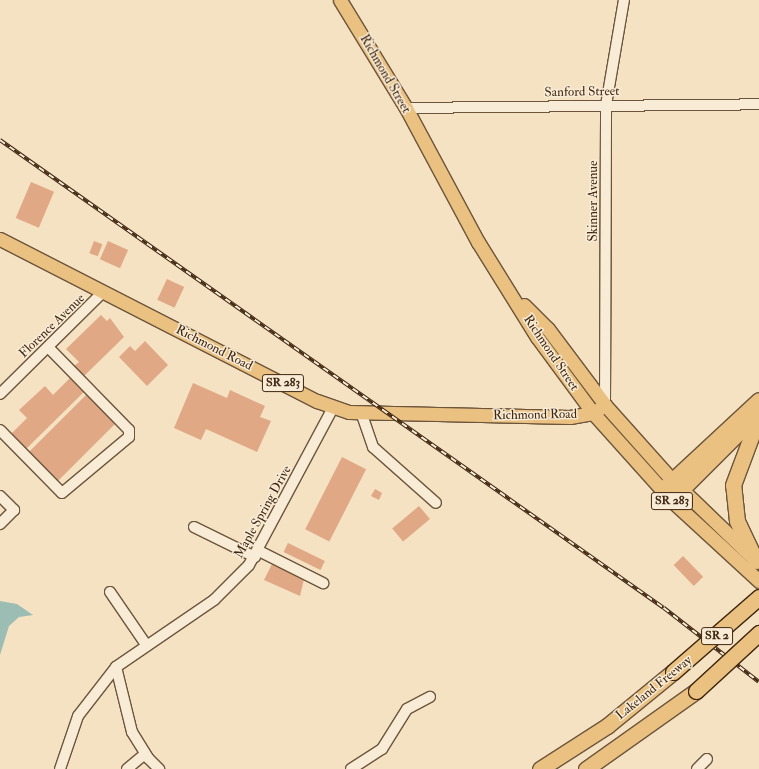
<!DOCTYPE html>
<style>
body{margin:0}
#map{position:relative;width:759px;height:769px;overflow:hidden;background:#f5e2c2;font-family:"IM FELL Double Pica",serif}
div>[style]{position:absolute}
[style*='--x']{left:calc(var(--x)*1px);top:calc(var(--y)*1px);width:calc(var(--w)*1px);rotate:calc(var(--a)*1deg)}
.water>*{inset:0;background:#9cbdb4}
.building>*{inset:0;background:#e0a884;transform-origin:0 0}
.roads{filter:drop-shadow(1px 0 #6c553c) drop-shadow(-1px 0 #6c553c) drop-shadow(0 1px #6c553c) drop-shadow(0 -1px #6c553c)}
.minor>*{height:10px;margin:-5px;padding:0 5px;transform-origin:5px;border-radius:5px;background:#f8ecd7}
.major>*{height:13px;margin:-6.5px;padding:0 6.5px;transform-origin:6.5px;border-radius:6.5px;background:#eac181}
.highway>*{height:15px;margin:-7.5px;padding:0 7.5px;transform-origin:7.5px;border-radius:7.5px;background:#eac181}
.rail>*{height:3.5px;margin-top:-1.75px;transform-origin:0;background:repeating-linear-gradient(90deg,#f8ecd7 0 6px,#3f2610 0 12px);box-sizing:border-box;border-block:1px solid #3f2610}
.bridges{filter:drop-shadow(1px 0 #3f2610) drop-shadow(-1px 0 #3f2610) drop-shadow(0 1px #3f2610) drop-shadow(0 -1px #3f2610)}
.highway-bridge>*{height:15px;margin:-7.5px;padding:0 7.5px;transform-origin:7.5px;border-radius:7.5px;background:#eac181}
span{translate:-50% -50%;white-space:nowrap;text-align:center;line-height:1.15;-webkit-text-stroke:3px #f8ecd7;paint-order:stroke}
.shield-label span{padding:1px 3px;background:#f8ecd7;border:1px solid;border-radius:3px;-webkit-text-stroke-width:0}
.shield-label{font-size:12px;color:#3f2610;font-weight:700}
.street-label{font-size:13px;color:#3f2610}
</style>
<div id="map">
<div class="water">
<div style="clip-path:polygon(0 601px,17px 604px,33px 615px,19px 617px,9px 626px,0 655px)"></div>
</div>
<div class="building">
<div style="left:31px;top:182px;width:25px;height:39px;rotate:23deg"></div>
<div style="left:94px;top:241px;width:9px;height:13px;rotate:21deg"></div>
<div style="left:108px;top:241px;width:22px;height:20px;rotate:24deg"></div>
<div style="left:167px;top:279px;width:19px;height:23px;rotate:25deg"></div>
<div style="clip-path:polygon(101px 315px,107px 321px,110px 318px,124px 337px,84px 376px,74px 366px,79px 362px,66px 349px)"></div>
<div style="clip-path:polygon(145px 341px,168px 365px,147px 386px,119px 357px,130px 346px,135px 351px)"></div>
<div style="clip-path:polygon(72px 376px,86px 390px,24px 451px,9px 436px,27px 418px,19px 410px,45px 386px,53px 395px)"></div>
<div style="clip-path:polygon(193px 383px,227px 398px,230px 390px,265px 406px,260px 417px,271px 421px,257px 452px,206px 429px,201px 440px,174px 428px)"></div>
<div style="left:88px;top:393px;width:41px;height:86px;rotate:45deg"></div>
<div style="left:342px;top:457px;width:27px;height:81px;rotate:27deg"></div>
<div style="clip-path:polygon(375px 489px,382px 493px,379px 500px,371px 496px)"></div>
<div style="left:419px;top:506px;width:17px;height:35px;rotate:50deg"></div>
<div style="left:288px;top:543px;width:41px;height:10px;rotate:26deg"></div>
<div style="left:683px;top:556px;width:29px;height:13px;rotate:46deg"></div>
<div style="clip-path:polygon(272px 564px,304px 579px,300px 596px,264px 580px)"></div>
</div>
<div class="roads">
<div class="minor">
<div style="--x:406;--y:108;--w:353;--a:-0.6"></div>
<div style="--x:0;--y:394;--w:145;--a:-44.7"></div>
<div style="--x:605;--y:405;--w:300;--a:-89.8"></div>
<div style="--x:606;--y:105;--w:107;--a:-80.3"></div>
<div style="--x:362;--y:415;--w:34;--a:71"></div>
<div style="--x:373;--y:447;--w:84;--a:41.6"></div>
<div style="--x:0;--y:430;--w:88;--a:45.5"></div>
<div style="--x:62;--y:493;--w:87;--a:-39.9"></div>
<div style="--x:129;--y:437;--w:7;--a:-90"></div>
<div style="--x:129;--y:430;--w:115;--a:-134.3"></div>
<div style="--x:0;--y:496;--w:20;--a:45"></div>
<div style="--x:14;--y:510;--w:20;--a:135"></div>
<div style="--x:194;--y:527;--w:68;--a:26.2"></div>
<div style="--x:259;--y:551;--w:72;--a:26.6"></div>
<div style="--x:110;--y:592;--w:65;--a:55.6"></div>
<div style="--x:116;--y:667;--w:67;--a:76.2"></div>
<div style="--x:132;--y:732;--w:31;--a:58"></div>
<div style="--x:148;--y:758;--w:16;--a:45"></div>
<div style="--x:60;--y:769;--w:56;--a:-71.2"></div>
<div style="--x:78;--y:716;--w:62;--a:-52.2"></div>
<div style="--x:116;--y:667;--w:119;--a:-34.4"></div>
<div style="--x:214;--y:600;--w:49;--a:-45"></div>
<div style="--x:249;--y:565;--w:178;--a:-61.9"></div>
<div style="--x:127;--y:769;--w:23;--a:-40"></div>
<div style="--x:351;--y:769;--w:37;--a:-33"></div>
<div style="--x:382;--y:749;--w:47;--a:-58"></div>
<div style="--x:407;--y:709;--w:26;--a:-28"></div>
<div style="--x:697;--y:769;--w:14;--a:-45"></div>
</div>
<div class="major">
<div style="--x:340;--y:0;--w:127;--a:58.6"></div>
<div style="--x:406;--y:108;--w:152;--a:61.8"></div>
<div style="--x:478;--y:242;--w:112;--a:58.2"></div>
<div style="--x:537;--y:337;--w:94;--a:53.6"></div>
<div style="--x:593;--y:413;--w:117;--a:48.1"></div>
<div style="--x:671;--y:500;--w:120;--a:42.6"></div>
<div style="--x:0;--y:239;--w:356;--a:27.1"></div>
<div style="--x:317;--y:401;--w:34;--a:19"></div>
<div style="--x:349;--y:412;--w:221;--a:1.3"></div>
<div style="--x:570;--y:417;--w:23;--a:-10"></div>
<div style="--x:593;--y:413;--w:14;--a:-34"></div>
<div style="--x:524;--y:305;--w:34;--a:45"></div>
<div style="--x:548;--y:329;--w:95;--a:53.1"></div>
<div style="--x:605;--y:405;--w:101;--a:48.2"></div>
<div style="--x:672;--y:480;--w:115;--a:43.9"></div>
</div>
<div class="highway">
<div style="--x:662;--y:490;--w:132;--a:-42.9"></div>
<div style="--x:671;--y:500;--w:113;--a:-45"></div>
<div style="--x:756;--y:561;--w:44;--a:-115.4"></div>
<div style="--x:737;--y:521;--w:36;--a:-96"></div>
<div style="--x:733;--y:485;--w:74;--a:-69.4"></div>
<div style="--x:540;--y:769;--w:80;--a:-32.7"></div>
<div style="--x:607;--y:726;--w:85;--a:-39.3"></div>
<div style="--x:586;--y:769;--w:135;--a:-35.3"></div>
</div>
</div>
<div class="rail">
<div style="--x:0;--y:140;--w:812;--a:35.18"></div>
<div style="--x:664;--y:608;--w:120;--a:37.9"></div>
</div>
<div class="bridges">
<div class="highway-bridge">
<div style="--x:673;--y:672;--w:114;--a:-41.1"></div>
<div style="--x:696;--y:691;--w:86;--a:-42.6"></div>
</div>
</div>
<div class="shield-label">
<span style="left:283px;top:383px">SR 283</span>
<span style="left:672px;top:501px">SR 283</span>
<span style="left:717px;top:636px">SR 2</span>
</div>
<div class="street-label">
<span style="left:385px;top:74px;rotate:60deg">Richmond Street</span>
<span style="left:582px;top:92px;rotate:-1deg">Sanford Street</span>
<span style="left:593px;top:201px;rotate:-90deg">Skinner Avenue</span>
<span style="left:52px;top:326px;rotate:-44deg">Florence Avenue</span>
<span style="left:214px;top:348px;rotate:27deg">Richmond Road</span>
<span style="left:551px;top:353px;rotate:56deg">Richmond Street</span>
<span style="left:535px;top:415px;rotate:-1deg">Richmond Road</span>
<span style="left:263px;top:512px;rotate:-61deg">Maple Spring Drive</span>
<span style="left:654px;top:688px;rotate:-39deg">Lakeland Freeway</span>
</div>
</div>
